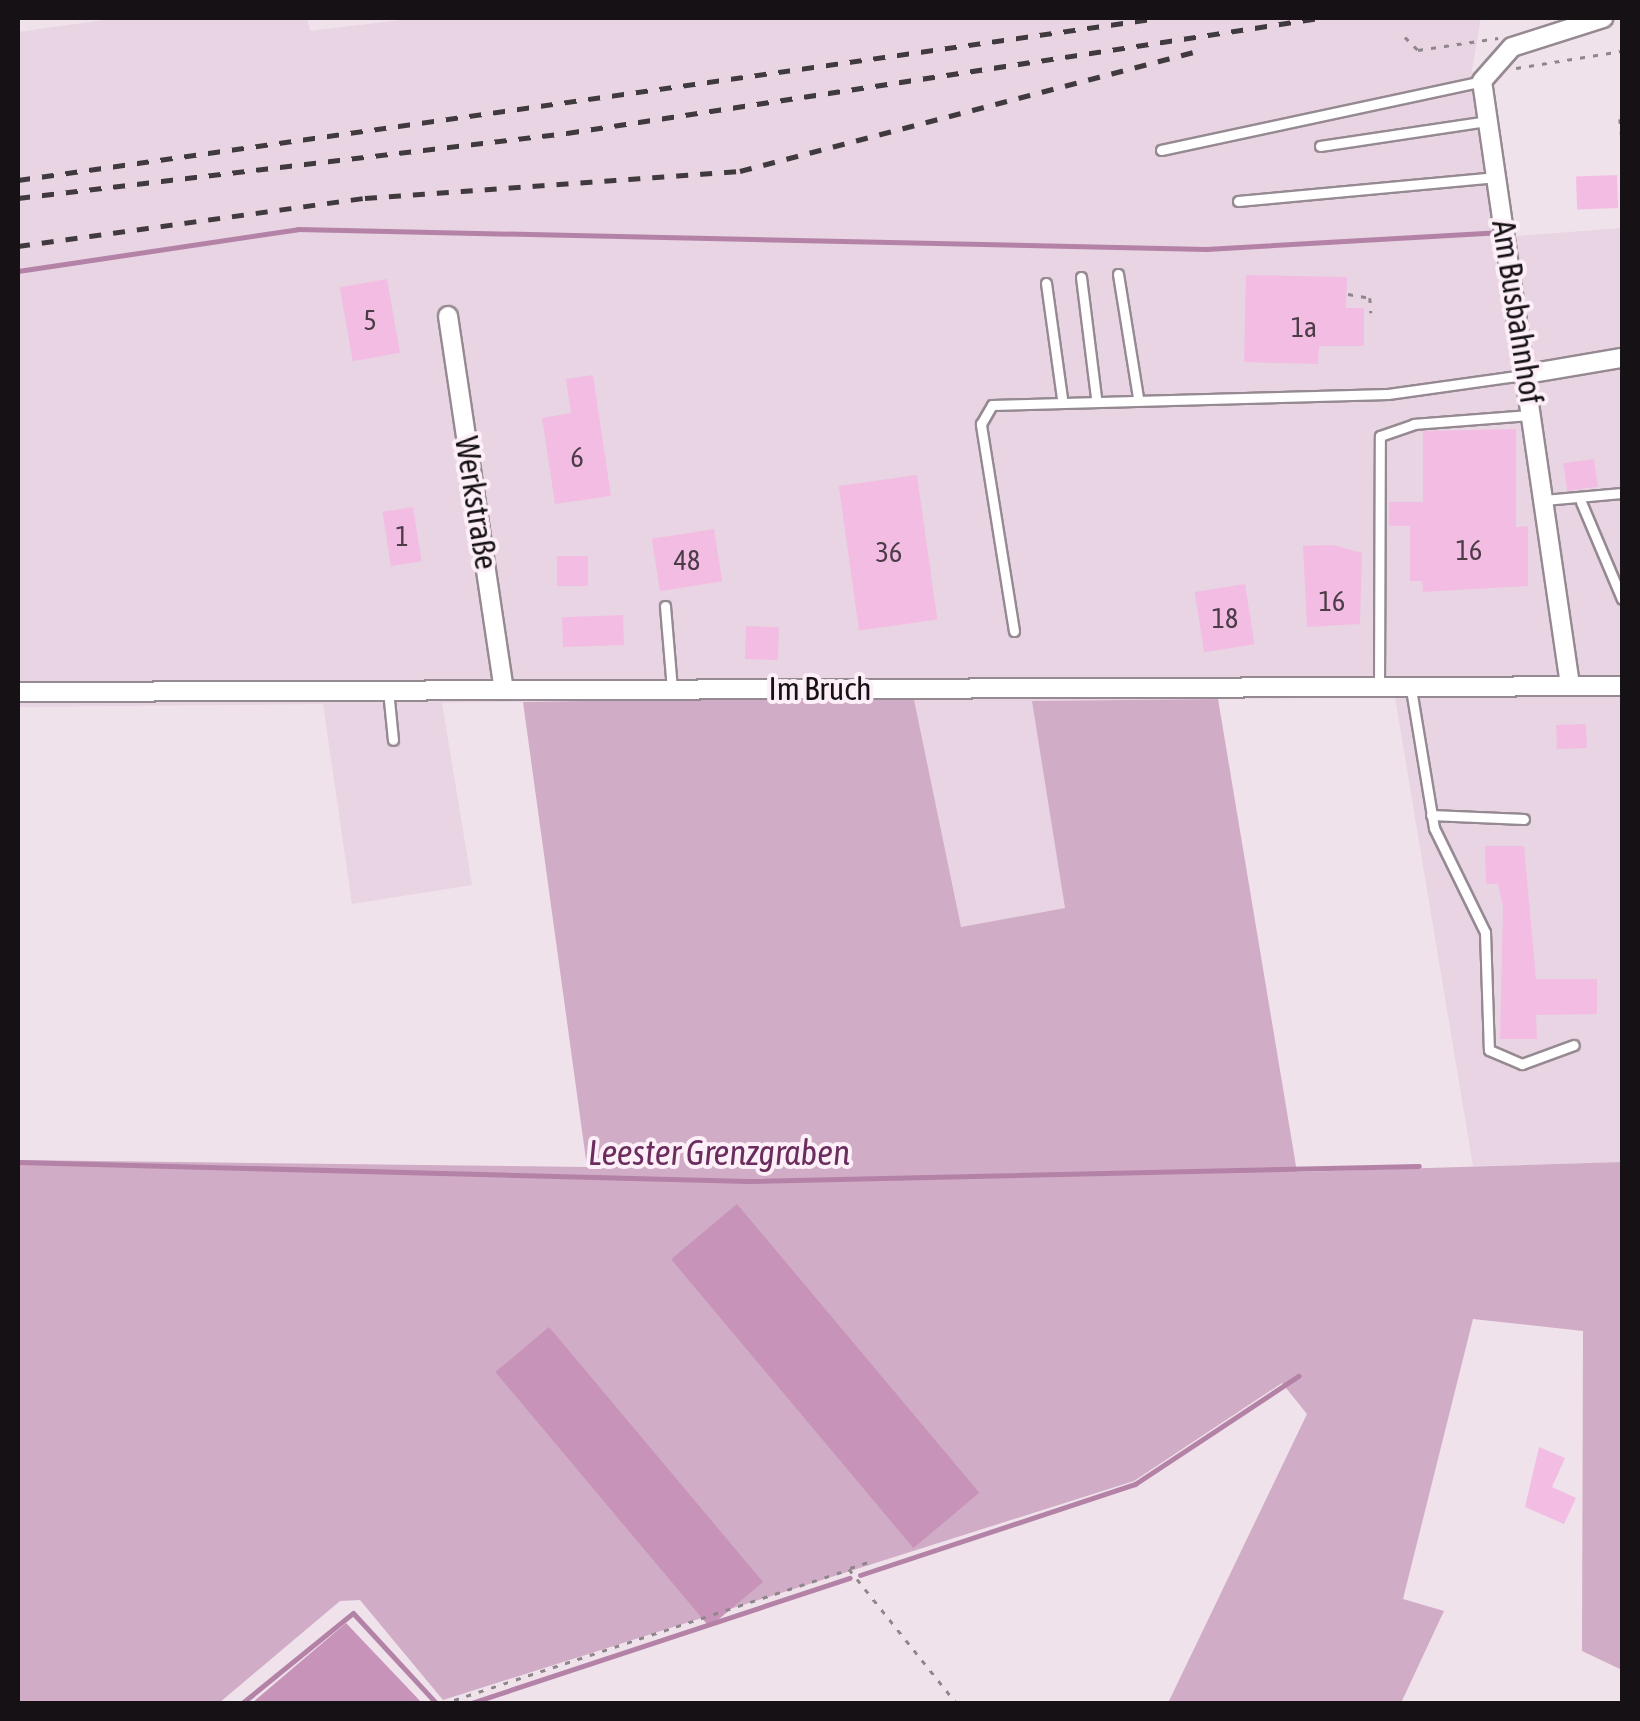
<!DOCTYPE html>
<meta charset="utf-8">
<style>
body{margin:0}
#map{position:relative;width:1640px;height:1721px;overflow:hidden;background:#efe2eb;font-family:"Asap Condensed",sans-serif}
div>[style]{position:absolute}
[style*='--x']{left:calc(var(--x)*1px);top:calc(var(--y)*1px);width:calc(var(--w)*1px);rotate:calc(var(--a)*1deg)}
.built>*{inset:0;background:#e8d4e2}
.green>*{inset:0;background:#d1acc6}
.forest>*{inset:0;background:#c793b9;transform-origin:0 0}
.stream>*{height:5px;margin:-2.5px;padding:0 2.5px;transform-origin:2.5px;border-radius:2.5px;background:#b482a6}
.building>*{inset:0;background:#f3bde3;transform-origin:0 0}
.path>*{height:2.5px;margin-top:-1.25px;transform-origin:0;background:repeating-linear-gradient(90deg,#8f868c 0 5px,transparent 0 13px)}
.roads{filter:drop-shadow(2px 0 #968a92) drop-shadow(-2px 0 #968a92) drop-shadow(0 2px #968a92) drop-shadow(0 -2px #968a92)}
.lane>*{height:9px;margin:-4.5px;padding:0 4.5px;transform-origin:4.5px;border-radius:4.5px;background:#fff}
.street>*{height:18px;margin:-9px;padding:0 9px;transform-origin:9px;border-radius:9px;background:#fff}
.rail>*{height:5px;margin-top:-2.5px;transform-origin:0;background:repeating-linear-gradient(90deg,#403a3e 0 12px,transparent 0 24px)}
span{translate:-50% -50%;white-space:nowrap;text-align:center;line-height:1.15;-webkit-text-stroke:8px #fdeff8;paint-order:stroke}
.number-label{font-size:28px;color:#4c3c48}
.number-label span{-webkit-text-stroke-width:0}
.street-label{font-size:32px;color:#151114}
.water-label{font-size:35px;color:#6b2d5d;font-style:italic}
.frame{position:absolute;inset:0;border:20px solid #151114;pointer-events:none}
</style>
<div id="map">
<div class="built">
<div style="clip-path:polygon(118px 18px,307px 18px,310px 31px,417px 18px,1481px 18px,1472px 69px,1493px 238px,1622px 228px,1622px 1162px,1473px 1166px,1395px 697px,1033px 701px,1065px 908px,960px 927px,912px 695px,442px 703px,472px 885px,352px 904px,323px 704px,18px 707px,18px 32px)"></div>
</div>
<div class="green">
<div style="clip-path:polygon(913px 695px,961px 927px,1065px 908px,1032px 701px,1218px 699px,1297px 1172px,1622px 1162px,1622px 1670px,1582px 1651px,1583px 1331px,1473px 1319px,1403px 1599px,1444px 1611px,1401px 1703px,1168px 1703px,1307px 1414px,1282px 1383px,1134px 1481px,443px 1700px,360px 1600px,340px 1601px,219px 1703px,18px 1704px,18px 1160px,587px 1167px,523px 702px)"></div>
</div>
<div class="forest">
<div style="left:737px;top:1204px;width:377px;height:86px;rotate:50deg"></div>
<div style="left:549px;top:1327px;width:333px;height:70px;rotate:50deg"></div>
<div style="clip-path:polygon(346px 1623px,422px 1703px,252px 1703px)"></div>
</div>
<div class="stream">
<div style="--x:18;--y:271;--w:283;--a:-8.5"></div>
<div style="--x:298;--y:229;--w:908;--a:1.26"></div>
<div style="--x:1206;--y:249;--w:292;--a:-3.3"></div>
<div style="--x:18;--y:1162;--w:730;--a:1.49"></div>
<div style="--x:748;--y:1181;--w:671;--a:-1.28"></div>
<div style="--x:860;--y:1575;--w:290;--a:-18.3"></div>
<div style="--x:1135;--y:1484;--w:196;--a:-33.5"></div>
<div style="--x:241;--y:1704;--w:144;--a:-39.1"></div>
<div style="--x:353;--y:1613;--w:124;--a:47.3"></div>
<div style="--x:468;--y:1704;--w:402;--a:-18.3"></div>
</div>
<div class="building">
<div style="left:1617px;top:175px;width:33px;height:41px;rotate:88deg"></div>
<div style="clip-path:polygon(1246px 275px,1347px 277px,1346px 308px,1364px 308px,1364px 346px,1319px 346px,1318px 364px,1244px 362px)"></div>
<div style="left:387px;top:279px;width:75px;height:48px;rotate:80deg"></div>
<div style="clip-path:polygon(593px 375px,611px 496px,555px 504px,542px 418px,571px 413px,566px 379px)"></div>
<div style="clip-path:polygon(1516px 429px,1516px 527px,1528px 526px,1528px 586px,1423px 592px,1422px 581px,1410px 581px,1410px 526px,1389px 526px,1389px 502px,1423px 502px,1423px 431px)"></div>
<div style="left:1594px;top:459px;width:28px;height:31px;rotate:82deg"></div>
<div style="left:917px;top:475px;width:146px;height:79px;rotate:82deg"></div>
<div style="left:413px;top:507px;width:55px;height:31px;rotate:81deg"></div>
<div style="left:714px;top:529px;width:53px;height:63px;rotate:81deg"></div>
<div style="clip-path:polygon(1334px 545px,1362px 553px,1360px 624px,1307px 627px,1303px 546px)"></div>
<div style="left:557px;top:556px;width:31px;height:30px"></div>
<div style="left:1245px;top:584px;width:61px;height:51px;rotate:81deg"></div>
<div style="left:623px;top:615px;width:30px;height:61px;rotate:88deg"></div>
<div style="left:746px;top:626px;width:33px;height:33px;rotate:2deg"></div>
<div style="left:1586px;top:724px;width:24px;height:30px;rotate:88deg"></div>
<div style="clip-path:polygon(1485px 846px,1524px 846px,1536px 979px,1597px 979px,1597px 1014px,1536px 1015px,1537px 1039px,1500px 1039px,1503px 906px,1498px 884px,1486px 884px)"></div>
<div style="clip-path:polygon(1539px 1447px,1565px 1458px,1552px 1487px,1576px 1498px,1564px 1524px,1525px 1507px)"></div>
</div>
<div class="path">
<div style="--x:1405;--y:37;--w:18;--a:45"></div>
<div style="--x:1418;--y:50;--w:81;--a:-8.5"></div>
<div style="--x:1516;--y:68;--w:107;--a:-9.1"></div>
<div style="--x:1620;--y:119;--w:18;--a:84"></div>
<div style="--x:1348;--y:294;--w:22;--a:10"></div>
<div style="--x:1370;--y:298;--w:15;--a:86"></div>
<div style="--x:850;--y:1568;--w:23;--a:-18"></div>
<div style="--x:454;--y:1700;--w:416;--a:-18.3"></div>
<div style="--x:849;--y:1569;--w:173;--a:51.3"></div>
</div>
<div class="roads">
<div class="lane">
<div style="--x:1320;--y:146;--w:170;--a:-8.5"></div>
<div style="--x:1161;--y:150;--w:328;--a:-12.1"></div>
<div style="--x:1238;--y:201;--w:260;--a:-5.3"></div>
<div style="--x:1118;--y:274;--w:126;--a:80.8"></div>
<div style="--x:1081;--y:277;--w:122;--a:82.9"></div>
<div style="--x:1046;--y:283;--w:116;--a:82.1"></div>
<div style="--x:1544;--y:500;--w:78;--a:-5.1"></div>
<div style="--x:1581;--y:502;--w:105;--a:67.1"></div>
<div style="--x:665;--y:606;--w:83;--a:85.2"></div>
<div style="--x:1014;--y:631;--w:210;--a:-99.1"></div>
<div style="--x:981;--y:424;--w:22;--a:-60"></div>
<div style="--x:992;--y:405;--w:396;--a:-1.6"></div>
<div style="--x:1388;--y:394;--w:137;--a:-8"></div>
<div style="--x:1379;--y:686;--w:250;--a:-89.8"></div>
<div style="--x:1380;--y:436;--w:36;--a:-19"></div>
<div style="--x:1414;--y:424;--w:118;--a:-4.4"></div>
<div style="--x:1411;--y:689;--w:141;--a:80.6"></div>
<div style="--x:1434;--y:828;--w:116;--a:63.9"></div>
<div style="--x:1485;--y:932;--w:118;--a:88.1"></div>
<div style="--x:1489;--y:1050;--w:36;--a:23"></div>
<div style="--x:1522;--y:1064;--w:55;--a:-20.1"></div>
<div style="--x:388;--y:690;--w:50;--a:84.3"></div>
<div style="--x:1431;--y:815;--w:93;--a:2.5"></div>
</div>
<div class="street">
<div style="--x:448;--y:316;--w:378;--a:81.5"></div>
<div style="--x:1527;--y:374;--w:96;--a:-9.6"></div>
<div style="--x:1570;--y:685;--w:610;--a:-98.29"></div>
<div style="--x:1482;--y:81;--w:45;--a:-48.6"></div>
<div style="--x:1512;--y:47;--w:96;--a:-17.7"></div>
<div style="--x:18;--y:692;--w:1604;--a:-0.21"></div>
</div>
</div>
<div class="rail">
<div style="--x:18;--y:180;--w:1152;--a:-8.08"></div>
<div style="--x:18;--y:198;--w:553;--a:-6.75"></div>
<div style="--x:567;--y:133;--w:761;--a:-8.69"></div>
<div style="--x:18;--y:246;--w:350;--a:-7.9"></div>
<div style="--x:365;--y:198;--w:376;--a:-4.1"></div>
<div style="--x:740;--y:171;--w:470;--a:-14.7"></div>
</div>
<div class="number-label">
<span style="left:370px;top:320px">5</span>
<span style="left:1304px;top:327px">1a</span>
<span style="left:577px;top:457px">6</span>
<span style="left:402px;top:536px">1</span>
<span style="left:1469px;top:550px">16</span>
<span style="left:889px;top:552px">36</span>
<span style="left:687px;top:560px">48</span>
<span style="left:1332px;top:601px">16</span>
<span style="left:1225px;top:618px">18</span>
</div>
<div class="street-label">
<span style="left:1517px;top:312px;rotate:81deg">Am Busbahnhof</span>
<span style="left:476px;top:503px;rotate:81deg">Werkstraße</span>
<span style="left:820px;top:689px">Im Bruch</span>
</div>
<div class="water-label">
<span style="left:719px;top:1152px">Leester Grenzgraben</span>
</div>
<div class="frame"></div>
</div>
